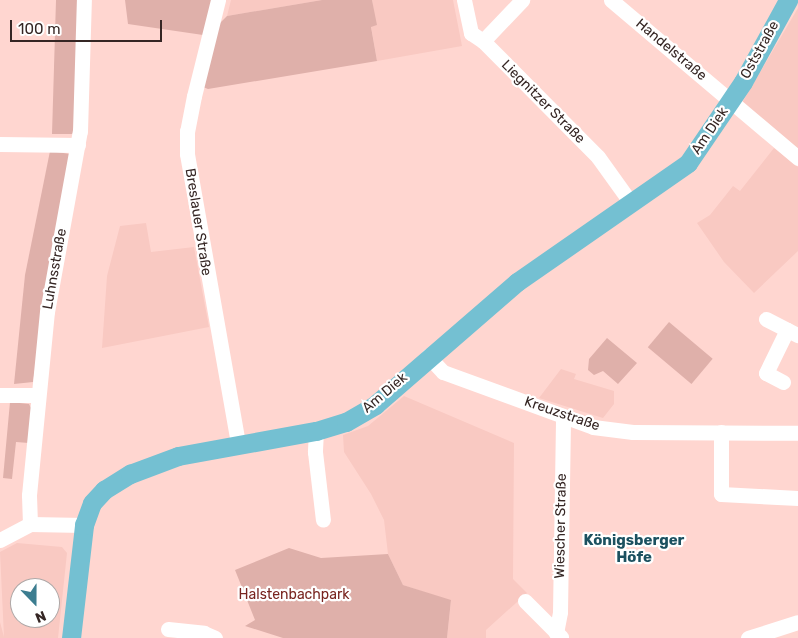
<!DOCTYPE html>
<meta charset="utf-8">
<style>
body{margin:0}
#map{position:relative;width:798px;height:638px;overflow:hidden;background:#ffd6d0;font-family:Rubik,sans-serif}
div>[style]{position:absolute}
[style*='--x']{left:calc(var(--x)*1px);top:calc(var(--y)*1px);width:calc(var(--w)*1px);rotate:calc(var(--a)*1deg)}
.built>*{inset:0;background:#f9c9c2}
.green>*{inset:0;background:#dfb0aa;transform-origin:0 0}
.minor>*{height:15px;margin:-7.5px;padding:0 7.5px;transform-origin:7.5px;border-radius:7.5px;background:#fff}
.major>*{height:19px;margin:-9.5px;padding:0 9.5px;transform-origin:9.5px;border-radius:9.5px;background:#74c0d2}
span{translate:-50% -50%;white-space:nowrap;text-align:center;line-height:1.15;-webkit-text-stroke:4.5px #fff;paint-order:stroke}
.street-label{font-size:14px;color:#352624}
.park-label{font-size:14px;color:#792520}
.neighbourhood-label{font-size:15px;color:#1c5160;font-weight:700}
.north{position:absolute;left:10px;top:578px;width:50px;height:50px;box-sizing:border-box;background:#fff;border:1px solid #aea8a7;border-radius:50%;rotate:158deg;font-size:14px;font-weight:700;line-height:20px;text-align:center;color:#352624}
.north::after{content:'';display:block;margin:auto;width:18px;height:22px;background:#3c7d90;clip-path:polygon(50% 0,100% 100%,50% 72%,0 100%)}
.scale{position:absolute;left:10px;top:20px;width:152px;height:22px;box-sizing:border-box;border:2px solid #352624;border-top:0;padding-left:6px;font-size:15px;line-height:18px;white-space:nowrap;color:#352624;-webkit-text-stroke:4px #fff;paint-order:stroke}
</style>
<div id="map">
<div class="built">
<div style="clip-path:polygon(231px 0,322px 0,227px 16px)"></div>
<div style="clip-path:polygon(372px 0,453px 0,462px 46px,377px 61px,371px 26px,376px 25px)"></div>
<div style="clip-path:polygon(798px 8px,798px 149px,742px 103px)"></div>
<div style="clip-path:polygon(774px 148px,798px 167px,798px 251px,754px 293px,724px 262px,697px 223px,710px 215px,733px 186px,740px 191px)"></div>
<div style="clip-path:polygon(146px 223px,151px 252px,194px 247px,209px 327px,102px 348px,107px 276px,120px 226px)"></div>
<div style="clip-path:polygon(561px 369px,576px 374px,574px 379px,614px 391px,614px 404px,603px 418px,539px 398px)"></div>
<div style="clip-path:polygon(404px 396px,514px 443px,513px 579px,527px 593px,486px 630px,486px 638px,447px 638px,451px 601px,403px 585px,388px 554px,384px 520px,371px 494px,344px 452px,343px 435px,368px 426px)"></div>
<div style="clip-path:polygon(evenodd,17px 543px,62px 547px,67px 553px,58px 638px,0 638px,0 622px,4px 637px,0 552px,17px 543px,20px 588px,50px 588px,50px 618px,20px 618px,20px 588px)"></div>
</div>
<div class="green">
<div style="clip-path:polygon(56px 0,79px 0,74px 132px,72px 134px,52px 134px)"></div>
<div style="clip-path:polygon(125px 0,213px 0,203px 35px,128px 24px)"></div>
<div style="clip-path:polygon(322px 0,372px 0,377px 25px,371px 27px,377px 61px,208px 89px,203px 87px,220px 23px,227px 16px)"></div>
<div style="clip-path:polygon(50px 151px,70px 154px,33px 382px,14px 384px,25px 275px)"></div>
<div style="left:669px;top:322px;width:57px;height:33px;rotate:40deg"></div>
<div style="clip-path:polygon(607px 338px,637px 363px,618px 384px,603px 371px,594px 375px,588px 370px,589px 359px)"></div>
<div style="clip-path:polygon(10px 402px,29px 404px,32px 410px,29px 443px,16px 442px,12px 479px,3px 478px)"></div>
<div style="clip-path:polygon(289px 548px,321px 558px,388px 554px,403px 585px,451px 600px,447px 638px,283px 638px,245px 626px,255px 620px,235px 570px)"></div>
</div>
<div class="minor">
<div style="--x:218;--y:0;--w:99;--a:104"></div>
<div style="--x:194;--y:96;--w:36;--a:101"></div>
<div style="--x:187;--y:131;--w:23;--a:90"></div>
<div style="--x:187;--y:154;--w:294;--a:80"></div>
<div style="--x:464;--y:0;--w:34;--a:78"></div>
<div style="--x:471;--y:33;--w:14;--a:34"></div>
<div style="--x:483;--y:41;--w:163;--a:45.2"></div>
<div style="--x:598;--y:157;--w:57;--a:54.3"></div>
<div style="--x:611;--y:0;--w:245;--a:40.2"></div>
<div style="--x:483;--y:41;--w:57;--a:-46.4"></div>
<div style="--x:0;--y:144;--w:78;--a:0.7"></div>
<div style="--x:766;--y:319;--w:36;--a:27"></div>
<div style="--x:428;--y:356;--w:22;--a:47"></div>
<div style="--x:443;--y:372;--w:160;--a:20.1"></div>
<div style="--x:593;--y:427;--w:40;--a:7.1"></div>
<div style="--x:633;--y:432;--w:165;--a:0.3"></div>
<div style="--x:783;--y:382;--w:19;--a:-152"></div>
<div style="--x:766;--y:373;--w:48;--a:-64"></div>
<div style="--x:0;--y:395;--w:38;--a:0"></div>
<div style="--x:316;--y:431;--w:21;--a:93"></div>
<div style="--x:315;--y:452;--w:68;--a:83.3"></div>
<div style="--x:721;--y:432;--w:62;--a:90"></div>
<div style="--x:721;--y:494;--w:77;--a:3"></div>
<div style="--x:84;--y:525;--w:54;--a:-178.9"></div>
<div style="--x:30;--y:524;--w:29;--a:-92"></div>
<div style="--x:29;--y:495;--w:184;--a:-84.4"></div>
<div style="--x:47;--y:312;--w:184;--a:-79.7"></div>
<div style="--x:80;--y:131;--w:131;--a:-88.3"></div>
<div style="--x:0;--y:540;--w:34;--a:-28"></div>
<div style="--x:525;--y:601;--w:51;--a:45"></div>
<div style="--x:168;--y:629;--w:36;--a:6"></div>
<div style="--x:204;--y:633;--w:12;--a:24"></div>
<div style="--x:556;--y:633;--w:21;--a:-79"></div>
<div style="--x:560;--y:612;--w:195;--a:-89.1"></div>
<div style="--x:748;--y:638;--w:52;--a:-17.7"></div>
</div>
<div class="major">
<div style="--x:71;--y:638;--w:114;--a:-83.4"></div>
<div style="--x:84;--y:525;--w:23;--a:-70"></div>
<div style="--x:92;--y:503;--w:18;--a:-47"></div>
<div style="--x:104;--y:490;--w:31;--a:-32"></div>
<div style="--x:130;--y:474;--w:51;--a:-20.6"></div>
<div style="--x:178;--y:456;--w:140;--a:-10.3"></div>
<div style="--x:316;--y:431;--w:31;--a:-17"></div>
<div style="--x:346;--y:422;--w:34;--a:-30"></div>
<div style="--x:375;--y:405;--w:188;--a:-40.9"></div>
<div style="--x:517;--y:282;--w:208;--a:-34.8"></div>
<div style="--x:688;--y:163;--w:98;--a:-55.8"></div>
<div style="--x:743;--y:82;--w:94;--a:-61.2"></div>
</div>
<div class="street-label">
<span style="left:671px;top:50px;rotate:40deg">Handelstraße</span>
<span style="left:760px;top:50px;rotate:-61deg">Oststraße</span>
<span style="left:543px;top:102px;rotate:45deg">Liegnitzer Straße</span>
<span style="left:710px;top:131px;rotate:-56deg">Am Diek</span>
<span style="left:198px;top:222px;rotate:81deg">Breslauer Straße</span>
<span style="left:55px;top:269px;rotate:-80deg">Luhnsstraße</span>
<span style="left:385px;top:393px;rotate:-40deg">Am Diek</span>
<span style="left:562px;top:414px;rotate:19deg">Kreuzstraße</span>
<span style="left:561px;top:526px;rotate:-89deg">Wiescher Straße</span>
</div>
<div class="park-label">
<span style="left:294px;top:595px">Halstenbachpark</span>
</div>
<div class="neighbourhood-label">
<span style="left:634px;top:549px">Königsberger<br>Höfe</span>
</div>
<div class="north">N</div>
<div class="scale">100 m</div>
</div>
